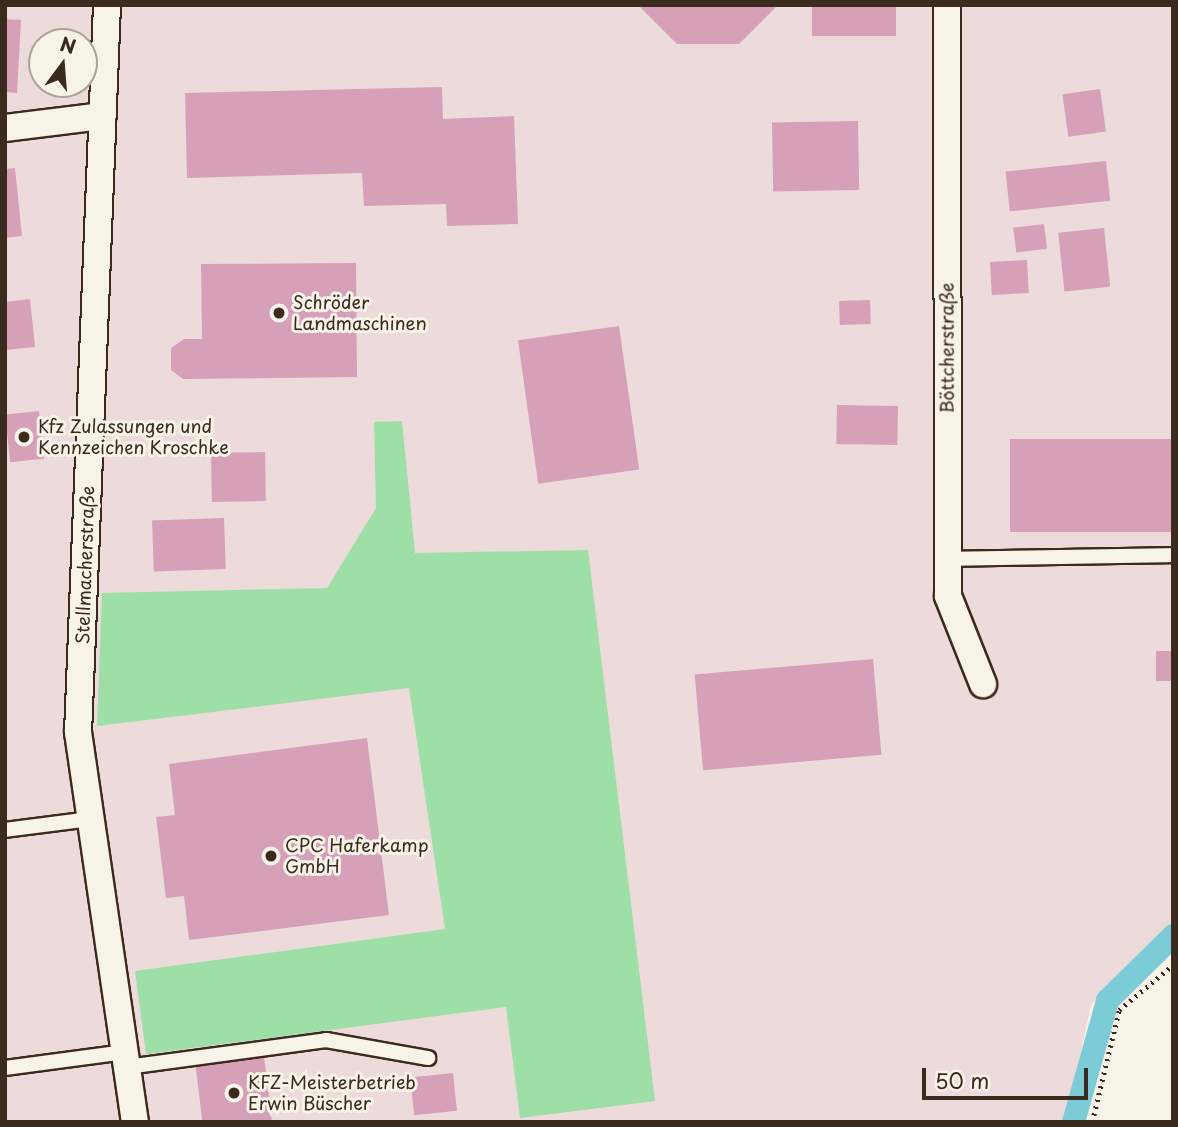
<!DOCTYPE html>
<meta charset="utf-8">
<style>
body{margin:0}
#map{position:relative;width:1178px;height:1127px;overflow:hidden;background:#f7f3e8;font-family:"Playpen Sans",sans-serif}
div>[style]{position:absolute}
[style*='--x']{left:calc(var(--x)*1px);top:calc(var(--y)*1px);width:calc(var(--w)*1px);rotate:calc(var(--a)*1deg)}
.built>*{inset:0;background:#eddada}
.green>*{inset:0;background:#9edfa8}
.canal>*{height:23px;margin:-11.5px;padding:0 11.5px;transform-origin:11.5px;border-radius:11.5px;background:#7cccd8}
.building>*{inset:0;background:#d5a0b8;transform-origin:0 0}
.path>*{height:4.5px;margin-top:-2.25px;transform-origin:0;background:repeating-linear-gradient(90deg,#3b2a1e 0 2px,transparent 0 7px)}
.roads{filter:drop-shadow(2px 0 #3b2a1e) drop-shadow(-2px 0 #3b2a1e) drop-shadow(0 2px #3b2a1e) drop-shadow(0 -2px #3b2a1e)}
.lane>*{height:14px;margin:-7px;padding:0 7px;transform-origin:7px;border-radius:7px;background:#f7f3e8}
.street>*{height:26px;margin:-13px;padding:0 13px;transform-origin:13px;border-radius:13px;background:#f7f3e8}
.dots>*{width:19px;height:19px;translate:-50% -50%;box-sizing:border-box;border:4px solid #f7f3e8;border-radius:50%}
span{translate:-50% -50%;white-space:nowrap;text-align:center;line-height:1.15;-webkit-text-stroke:6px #f7f3e8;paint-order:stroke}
.poi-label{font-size:18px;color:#3b2a1e}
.left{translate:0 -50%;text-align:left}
.street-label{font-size:18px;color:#3b2a1e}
.frame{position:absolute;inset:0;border:7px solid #3b2a1e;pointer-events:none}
.north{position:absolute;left:28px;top:28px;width:70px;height:70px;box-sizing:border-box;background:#f7f3e8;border:2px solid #aca397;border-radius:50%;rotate:16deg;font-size:19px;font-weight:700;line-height:28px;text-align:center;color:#3b2a1e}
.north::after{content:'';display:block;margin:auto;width:24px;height:32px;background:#3b2a1e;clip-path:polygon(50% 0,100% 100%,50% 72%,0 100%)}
.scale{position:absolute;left:922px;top:1068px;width:166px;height:32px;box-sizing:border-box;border:4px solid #3b2a1e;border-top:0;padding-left:9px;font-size:21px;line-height:24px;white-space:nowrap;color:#3b2a1e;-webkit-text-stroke:5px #f7f3e8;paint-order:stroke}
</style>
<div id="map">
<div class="built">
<div style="clip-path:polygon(evenodd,5px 5px,1173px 5px,1173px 922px,1091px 1005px,1066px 1122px,5px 1122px,5px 5px,42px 42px,84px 42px,84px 84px,42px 84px,42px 42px)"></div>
</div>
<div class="green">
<div style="clip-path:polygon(402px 421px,415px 553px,588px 550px,655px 1101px,520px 1118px,506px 1007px,146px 1054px,135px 971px,445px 929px,409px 688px,97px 726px,102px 593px,327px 588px,376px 508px,374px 422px)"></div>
</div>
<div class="canal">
<div style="--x:1073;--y:1122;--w:127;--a:-74.4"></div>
<div style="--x:1107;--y:1000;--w:93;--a:-44.6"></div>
</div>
<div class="building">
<div style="clip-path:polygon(638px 5px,723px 6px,778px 5px,739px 44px,677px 44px)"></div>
<div style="left:812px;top:5px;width:84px;height:31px"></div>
<div style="clip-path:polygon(5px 19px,21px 20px,17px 93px,5px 92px)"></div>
<div style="clip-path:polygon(442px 87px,443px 119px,514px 116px,518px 224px,447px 226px,446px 204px,364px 206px,362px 173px,187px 178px,185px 93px)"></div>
<div style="left:1100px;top:89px;width:43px;height:38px;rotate:82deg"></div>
<div style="left:858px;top:121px;width:69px;height:86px;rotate:89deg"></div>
<div style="left:1106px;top:161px;width:40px;height:101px;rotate:84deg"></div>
<div style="clip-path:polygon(15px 168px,22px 236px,5px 238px,5px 169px)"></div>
<div style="left:1044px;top:224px;width:25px;height:31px;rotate:83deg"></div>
<div style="left:1104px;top:228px;width:59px;height:46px;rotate:84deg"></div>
<div style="left:1027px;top:260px;width:33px;height:37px;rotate:87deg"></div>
<div style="clip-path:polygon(356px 263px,357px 377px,183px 379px,171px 370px,171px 348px,184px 339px,202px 339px,201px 264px)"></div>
<div style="clip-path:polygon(30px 299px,35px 347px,5px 350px,5px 302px)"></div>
<div style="left:870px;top:300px;width:24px;height:31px;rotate:88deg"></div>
<div style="left:619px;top:326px;width:145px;height:102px;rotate:82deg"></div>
<div style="left:837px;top:405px;width:61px;height:39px;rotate:1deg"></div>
<div style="left:39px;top:411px;width:48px;height:34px;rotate:84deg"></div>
<div style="left:1173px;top:439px;width:93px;height:163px;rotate:90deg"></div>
<div style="left:265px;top:452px;width:49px;height:54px;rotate:89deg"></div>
<div style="left:224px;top:518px;width:51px;height:72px;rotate:88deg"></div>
<div style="left:1156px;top:651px;width:17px;height:30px"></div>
<div style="left:873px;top:659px;width:96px;height:179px;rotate:85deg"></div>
<div style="clip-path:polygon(367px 738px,389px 915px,189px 940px,184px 896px,166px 898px,156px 817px,175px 815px,169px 764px)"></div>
<div style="left:264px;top:1057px;width:65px;height:69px;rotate:83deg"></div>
<div style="left:453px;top:1073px;width:38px;height:43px;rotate:84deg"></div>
</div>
<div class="path">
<div style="--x:1092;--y:1122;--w:115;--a:-76.4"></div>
<div style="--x:1119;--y:1010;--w:70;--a:-39.8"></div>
</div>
<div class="roads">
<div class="lane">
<div style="--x:947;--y:559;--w:226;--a:-1"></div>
<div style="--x:5;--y:830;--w:87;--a:-7.3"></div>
<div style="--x:127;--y:1067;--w:201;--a:-7.7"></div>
<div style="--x:326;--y:1040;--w:104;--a:10"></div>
<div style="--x:5;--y:1068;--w:121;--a:-7.6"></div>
</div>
<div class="street">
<div style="--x:107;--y:5;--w:728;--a:92.28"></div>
<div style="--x:78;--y:732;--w:394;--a:81.7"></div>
<div style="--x:947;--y:5;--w:591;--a:89.9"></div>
<div style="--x:948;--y:596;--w:95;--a:68.3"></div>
<div style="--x:5;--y:128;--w:98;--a:-7.1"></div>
</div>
</div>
<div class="dots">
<div style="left:279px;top:313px;background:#3b2a1e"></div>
<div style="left:24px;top:437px;background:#3b2a1e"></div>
<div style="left:271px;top:856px;background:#3b2a1e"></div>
<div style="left:234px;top:1093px;background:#3b2a1e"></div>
</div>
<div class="poi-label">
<span class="left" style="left:293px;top:313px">Schröder<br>Landmaschinen</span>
<span class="left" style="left:38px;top:437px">Kfz Zulassungen und<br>Kennzeichen Kroschke</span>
<span class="left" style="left:285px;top:856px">CPC Haferkamp<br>GmbH</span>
<span class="left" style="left:248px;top:1093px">KFZ-Meisterbetrieb<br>Erwin Büscher</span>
</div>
<div class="street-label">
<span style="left:947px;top:348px;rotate:-90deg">Böttcherstraße</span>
<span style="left:85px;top:565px;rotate:-88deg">Stellmacherstraße</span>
</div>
<div class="frame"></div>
<div class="north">N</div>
<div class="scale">50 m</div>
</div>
